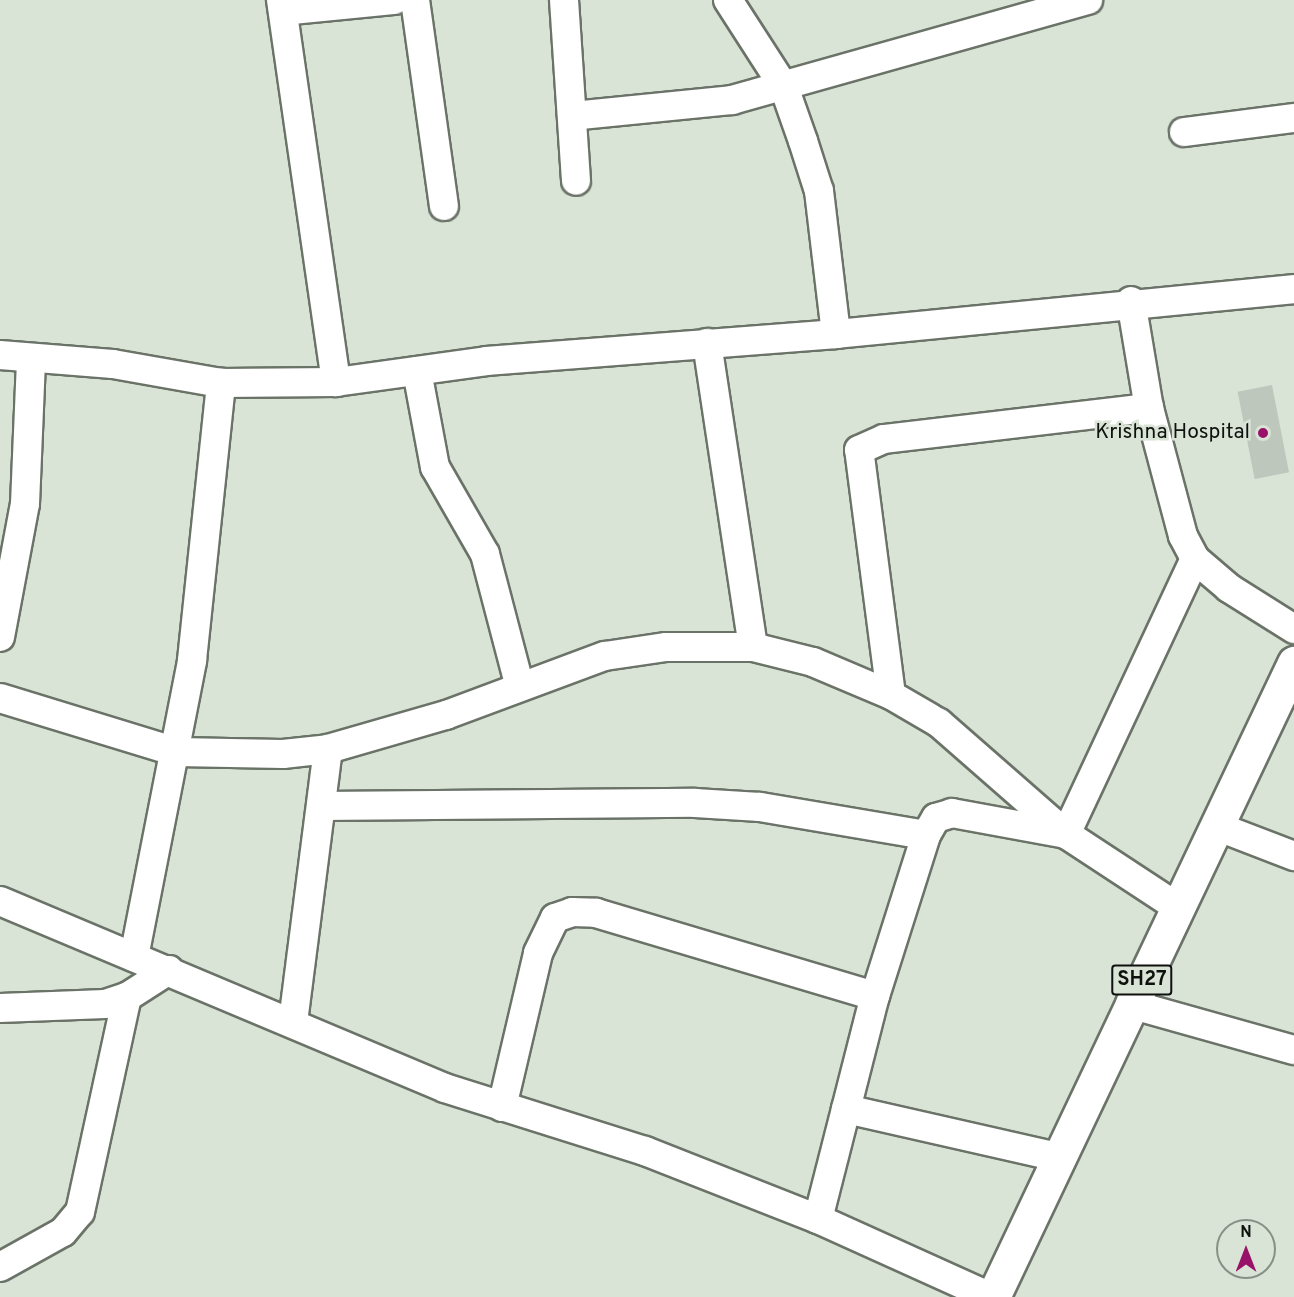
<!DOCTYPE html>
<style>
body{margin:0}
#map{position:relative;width:1294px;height:1297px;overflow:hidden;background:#d9e3d6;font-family:Overpass,sans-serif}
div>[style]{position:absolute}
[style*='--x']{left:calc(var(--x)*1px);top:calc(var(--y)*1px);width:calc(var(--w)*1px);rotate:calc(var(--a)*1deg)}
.building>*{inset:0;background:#bec7bb;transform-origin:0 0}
.roads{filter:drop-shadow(2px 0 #6b7368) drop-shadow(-2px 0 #6b7368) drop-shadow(0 2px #6b7368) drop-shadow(0 -2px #6b7368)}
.minor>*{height:28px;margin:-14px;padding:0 14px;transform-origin:14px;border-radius:14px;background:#fff}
.major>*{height:33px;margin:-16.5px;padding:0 16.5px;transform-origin:16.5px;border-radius:16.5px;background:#fff}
.dots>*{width:16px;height:16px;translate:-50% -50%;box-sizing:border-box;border:3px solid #d9e3d6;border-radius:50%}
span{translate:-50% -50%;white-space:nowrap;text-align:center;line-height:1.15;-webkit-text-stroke:5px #d9e3d6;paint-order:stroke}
.shield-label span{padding:2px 4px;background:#d9e3d6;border:2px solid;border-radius:4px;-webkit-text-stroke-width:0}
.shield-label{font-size:20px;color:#0e110d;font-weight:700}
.poi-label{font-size:21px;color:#0e110d}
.right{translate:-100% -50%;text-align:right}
.north{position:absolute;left:1216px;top:1219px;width:60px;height:60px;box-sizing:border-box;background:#d9e3d6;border:2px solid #888f86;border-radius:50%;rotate:0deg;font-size:16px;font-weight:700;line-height:24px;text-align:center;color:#0e110d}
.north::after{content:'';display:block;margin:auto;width:21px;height:27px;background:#971268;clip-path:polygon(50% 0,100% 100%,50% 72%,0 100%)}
</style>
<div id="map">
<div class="building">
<div style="left:1272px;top:385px;width:89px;height:35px;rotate:79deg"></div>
</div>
<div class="roads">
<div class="minor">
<div style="--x:281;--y:0;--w:386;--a:81.8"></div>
<div style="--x:415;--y:0;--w:208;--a:82"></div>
<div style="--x:564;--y:0;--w:181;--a:86.2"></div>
<div style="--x:728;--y:0;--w:103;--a:57.2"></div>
<div style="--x:784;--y:87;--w:57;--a:70.6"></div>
<div style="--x:803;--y:141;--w:52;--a:72.3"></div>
<div style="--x:819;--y:191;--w:144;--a:83.2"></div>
<div style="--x:283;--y:11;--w:112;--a:-5.7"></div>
<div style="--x:572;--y:116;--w:161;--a:-5.7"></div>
<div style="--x:732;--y:100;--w:370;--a:-15.7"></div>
<div style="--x:1184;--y:132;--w:111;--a:-7.3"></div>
<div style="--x:1131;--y:301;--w:109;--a:80.5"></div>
<div style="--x:1149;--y:408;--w:132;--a:75.1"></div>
<div style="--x:1183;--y:536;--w:26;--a:62"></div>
<div style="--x:1195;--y:559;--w:45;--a:40.5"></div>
<div style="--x:1229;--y:588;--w:77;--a:32.2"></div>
<div style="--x:707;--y:343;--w:307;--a:81.4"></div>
<div style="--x:0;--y:355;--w:113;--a:4.6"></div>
<div style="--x:113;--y:364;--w:110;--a:10"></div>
<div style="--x:221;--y:383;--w:115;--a:-0.5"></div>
<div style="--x:336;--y:382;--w:152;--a:-7.9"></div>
<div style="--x:487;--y:361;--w:350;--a:-4.4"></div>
<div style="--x:836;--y:334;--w:460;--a:-5.6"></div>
<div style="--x:417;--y:371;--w:98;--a:79.4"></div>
<div style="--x:435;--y:467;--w:100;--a:60.1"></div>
<div style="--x:485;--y:554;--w:134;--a:75.3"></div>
<div style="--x:0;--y:637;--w:135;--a:-79.4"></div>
<div style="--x:25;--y:504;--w:146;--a:-87.6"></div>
<div style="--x:891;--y:695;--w:247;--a:-97.4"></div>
<div style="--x:859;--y:450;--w:27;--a:-24"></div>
<div style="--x:884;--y:439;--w:267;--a:-6.7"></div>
<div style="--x:0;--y:698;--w:185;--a:17"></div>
<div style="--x:177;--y:752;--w:106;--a:1.1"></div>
<div style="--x:283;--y:754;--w:45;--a:-6.3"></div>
<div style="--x:328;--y:749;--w:123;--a:-16.1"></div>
<div style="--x:446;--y:715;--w:170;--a:-20.4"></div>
<div style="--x:605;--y:656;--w:62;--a:-8.4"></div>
<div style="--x:666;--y:647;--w:87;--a:0"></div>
<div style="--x:753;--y:647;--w:62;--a:14"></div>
<div style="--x:813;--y:662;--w:85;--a:22.9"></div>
<div style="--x:891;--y:695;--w:56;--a:30.3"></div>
<div style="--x:939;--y:723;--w:169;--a:41.2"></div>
<div style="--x:1066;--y:834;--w:133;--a:33.3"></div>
<div style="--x:321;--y:806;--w:374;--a:-0.5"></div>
<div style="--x:695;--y:803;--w:65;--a:3.5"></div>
<div style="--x:760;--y:807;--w:168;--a:9.6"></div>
<div style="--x:1216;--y:826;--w:84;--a:21"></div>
<div style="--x:0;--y:901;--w:483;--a:22.8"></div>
<div style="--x:445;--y:1088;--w:210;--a:17.5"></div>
<div style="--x:645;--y:1151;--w:186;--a:21.5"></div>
<div style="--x:818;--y:1219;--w:190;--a:24.3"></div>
<div style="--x:134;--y:957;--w:303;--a:-78.9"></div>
<div style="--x:192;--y:660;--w:279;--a:-84"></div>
<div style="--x:1130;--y:1004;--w:170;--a:15.7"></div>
<div style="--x:0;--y:1008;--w:105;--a:-2.2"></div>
<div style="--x:105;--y:1004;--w:23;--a:-18"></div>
<div style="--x:127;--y:997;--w:50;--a:-32.7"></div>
<div style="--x:293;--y:1022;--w:275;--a:-82.7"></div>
<div style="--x:502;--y:1107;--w:158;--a:-76.8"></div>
<div style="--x:538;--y:953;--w:39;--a:-64"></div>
<div style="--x:555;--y:918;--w:18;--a:-19"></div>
<div style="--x:572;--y:912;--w:24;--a:2"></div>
<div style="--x:596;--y:913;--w:291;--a:16.6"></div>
<div style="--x:846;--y:1109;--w:216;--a:12.8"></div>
<div style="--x:818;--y:1219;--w:230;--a:-75.7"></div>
<div style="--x:875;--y:996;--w:169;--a:-72.4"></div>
<div style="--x:926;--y:835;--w:20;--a:-60"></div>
<div style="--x:936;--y:818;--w:17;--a:-17"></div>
<div style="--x:952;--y:813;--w:116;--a:10.4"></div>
<div style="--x:1066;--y:834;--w:304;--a:-64.9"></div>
<div style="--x:0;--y:1267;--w:72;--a:-29.1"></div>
<div style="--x:63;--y:1232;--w:26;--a:-50"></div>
<div style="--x:80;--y:1212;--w:220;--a:-77.7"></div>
</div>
<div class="major">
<div style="--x:993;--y:1297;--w:702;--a:-64.6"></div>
</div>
</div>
<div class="dots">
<div style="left:1263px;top:433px;background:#971268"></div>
</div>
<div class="shield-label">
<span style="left:1142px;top:980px">SH27</span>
</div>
<div class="poi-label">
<span class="right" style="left:1250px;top:433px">Krishna Hospital</span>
</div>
<div class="north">N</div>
</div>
